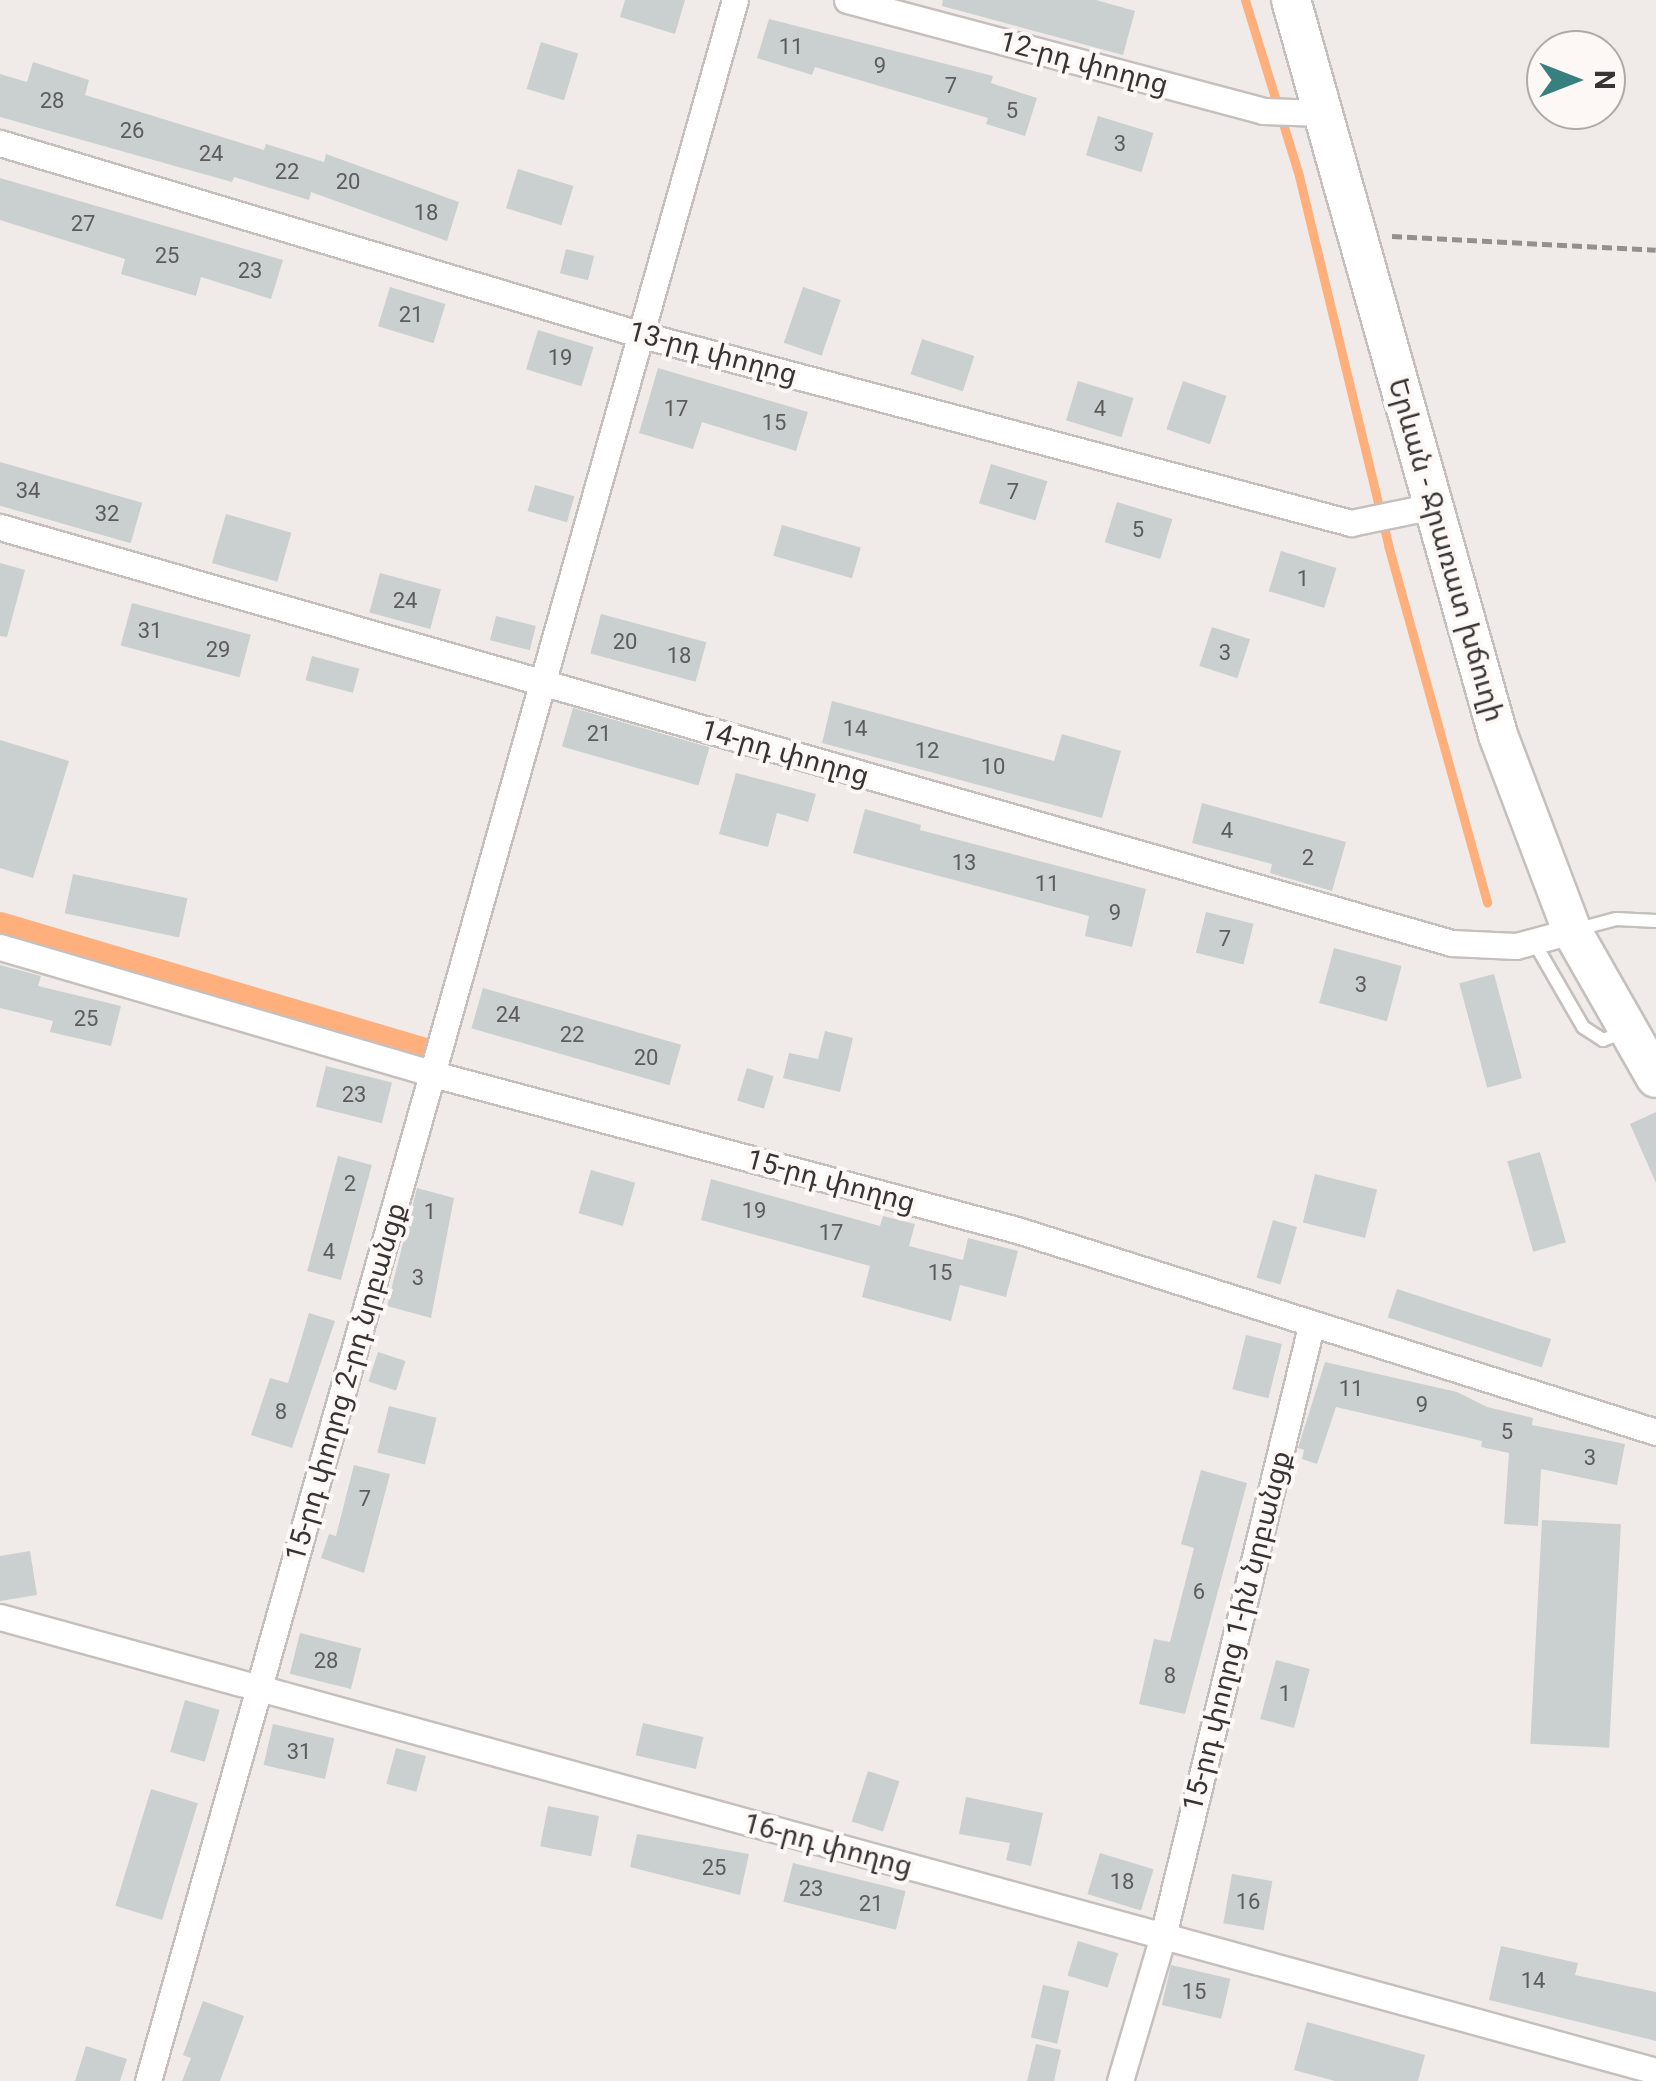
<!DOCTYPE html>
<meta charset="utf-8">
<style>
body{margin:0}
#map{position:relative;width:1656px;height:2081px;overflow:hidden;background:#f0ebe8;font-family:Roboto,"Noto Sans Armenian",sans-serif}
div>[style]{position:absolute}
[style*='--x']{left:calc(var(--x)*1px);top:calc(var(--y)*1px);width:calc(var(--w)*1px);rotate:calc(var(--a)*1deg)}
.stream>*{height:9px;margin:-4.5px;padding:0 4.5px;transform-origin:4.5px;border-radius:4.5px;background:#ffaf7b}
.canal>*{height:28px;margin:-14px;padding:0 14px;transform-origin:14px;border-radius:14px;background:#ffaf7b}
.building>*{inset:0;background:#c9d0cf;transform-origin:0 0}
.path>*{height:5px;margin-top:-2.5px;transform-origin:0;background:repeating-linear-gradient(90deg,#93908e 0 10px,transparent 0 15px)}
.roads{filter:drop-shadow(2px 0 #c5c0be) drop-shadow(-2px 0 #c5c0be) drop-shadow(0 2px #c5c0be) drop-shadow(0 -2px #c5c0be)}
.lane>*{height:12px;margin:-6px;padding:0 6px;transform-origin:6px;border-radius:6px;background:#fff}
.street>*{height:25px;margin:-12.5px;padding:0 12.5px;transform-origin:12.5px;border-radius:12.5px;background:#fff}
.secondary>*{height:38px;margin:-19px;padding:0 19px;transform-origin:19px;border-radius:19px;background:#fff}
span{translate:-50% -50%;white-space:nowrap;text-align:center;line-height:1.15;-webkit-text-stroke:8px #fdf8f5;paint-order:stroke}
.number-label{font-size:22px;color:#5c5c5b}
.number-label span{-webkit-text-stroke-width:0}
.street-label{font-size:28px;color:#373534}
.north{position:absolute;left:1526px;top:30px;width:100px;height:100px;box-sizing:border-box;background:#fdf8f5;border:2px solid #aeaaa8;border-radius:50%;rotate:90deg;font-size:28px;font-weight:700;line-height:40px;text-align:center;color:#373534}
.north::after{content:'';display:block;margin:auto;width:35px;height:45px;background:#378080;clip-path:polygon(50% 0,100% 100%,50% 72%,0 100%)}
</style>
<div id="map">
<div class="stream">
<div style="--x:1245;--y:0;--w:184;--a:72.9"></div>
<div style="--x:1299;--y:176;--w:380;--a:76.4"></div>
<div style="--x:1388;--y:545;--w:371;--a:74.5"></div>
</div>
<div class="canal">
<div style="--x:0;--y:926;--w:444;--a:16.5"></div>
</div>
<div class="building">
<div style="clip-path:polygon(625px 0,685px 0,675px 34px,620px 17px)"></div>
<div style="clip-path:polygon(943px 0,1096px 0,1135px 11px,1123px 55px,942px 6px)"></div>
<div style="clip-path:polygon(769px 19px,993px 76px,991px 83px,1037px 98px,1025px 136px,986px 124px,988px 118px,815px 67px,812px 75px,757px 58px)"></div>
<div style="left:541px;top:42px;width:39px;height:49px;rotate:17deg"></div>
<div style="clip-path:polygon(33px 62px,89px 80px,85px 95px,264px 150px,266px 144px,324px 162px,326px 154px,459px 202px,447px 241px,311px 192px,309px 200px,234px 177px,232px 182px,0 117px,0 74px,27px 82px)"></div>
<div style="left:1098px;top:116px;width:58px;height:41px;rotate:17deg"></div>
<div style="left:518px;top:169px;width:58px;height:41px;rotate:17deg"></div>
<div style="clip-path:polygon(0 178px,283px 260px,271px 299px,201px 277px,196px 296px,121px 274px,125px 259px,0 220px)"></div>
<div style="left:566px;top:249px;width:29px;height:25px;rotate:14deg"></div>
<div style="left:390px;top:287px;width:58px;height:41px;rotate:17deg"></div>
<div style="left:803px;top:287px;width:40px;height:59px;rotate:19deg"></div>
<div style="left:538px;top:330px;width:58px;height:41px;rotate:17deg"></div>
<div style="left:922px;top:339px;width:55px;height:37px;rotate:18deg"></div>
<div style="clip-path:polygon(658px 368px,808px 412px,796px 451px,702px 422px,693px 449px,639px 433px)"></div>
<div style="left:1078px;top:381px;width:58px;height:41px;rotate:17deg"></div>
<div style="left:1183px;top:381px;width:46px;height:51px;rotate:19deg"></div>
<div style="left:0;top:462px;width:148px;height:42px;rotate:16deg"></div>
<div style="left:991px;top:464px;width:59px;height:41px;rotate:17deg"></div>
<div style="left:535px;top:485px;width:41px;height:27px;rotate:16deg"></div>
<div style="left:1117px;top:502px;width:58px;height:42px;rotate:17deg"></div>
<div style="left:226px;top:514px;width:68px;height:51px;rotate:16deg"></div>
<div style="left:782px;top:525px;width:82px;height:32px;rotate:16deg"></div>
<div style="left:1281px;top:551px;width:58px;height:42px;rotate:17deg"></div>
<div style="clip-path:polygon(0 563px,25px 570px,7px 637px,0 636px)"></div>
<div style="left:380px;top:573px;width:63px;height:41px;rotate:15deg"></div>
<div style="left:132px;top:603px;width:123px;height:44px;rotate:15deg"></div>
<div style="left:601px;top:614px;width:109px;height:41px;rotate:15deg"></div>
<div style="left:496px;top:616px;width:41px;height:25px;rotate:14deg"></div>
<div style="left:1212px;top:627px;width:40px;height:41px;rotate:18deg"></div>
<div style="left:312px;top:656px;width:49px;height:25px;rotate:15deg"></div>
<div style="clip-path:polygon(832px 701px,1054px 761px,1062px 734px,1121px 751px,1102px 818px,822px 743px)"></div>
<div style="left:573px;top:708px;width:142px;height:40px;rotate:16deg"></div>
<div style="clip-path:polygon(0 740px,69px 761px,33px 878px,0 868px)"></div>
<div style="clip-path:polygon(736px 773px,816px 794px,808px 822px,777px 813px,768px 847px,719px 834px)"></div>
<div style="clip-path:polygon(1202px 803px,1346px 842px,1332px 891px,1270px 873px,1272px 864px,1192px 843px)"></div>
<div style="clip-path:polygon(865px 809px,921px 825px,920px 830px,1146px 889px,1132px 947px,1085px 936px,1089px 916px,853px 853px)"></div>
<div style="left:73px;top:874px;width:117px;height:40px;rotate:12deg"></div>
<div style="left:1206px;top:912px;width:49px;height:42px;rotate:14deg"></div>
<div style="left:1334px;top:948px;width:70px;height:57px;rotate:15deg"></div>
<div style="clip-path:polygon(0 965px,41px 976px,38px 986px,121px 1006px,111px 1046px,50px 1032px,53px 1021px,0 1008px)"></div>
<div style="left:1494px;top:974px;width:108px;height:36px;rotate:75deg"></div>
<div style="left:483px;top:988px;width:206px;height:42px;rotate:16deg"></div>
<div style="clip-path:polygon(825px 1031px,853px 1038px,840px 1092px,783px 1078px,789px 1053px,818px 1059px)"></div>
<div style="left:326px;top:1066px;width:68px;height:42px;rotate:14deg"></div>
<div style="left:747px;top:1068px;width:28px;height:34px;rotate:17deg"></div>
<div style="clip-path:polygon(1656px 1112px,1656px 1183px,1630px 1124px)"></div>
<div style="left:1540px;top:1152px;width:94px;height:34px;rotate:74deg"></div>
<div style="left:338px;top:1156px;width:35px;height:119px;rotate:15deg"></div>
<div style="left:591px;top:1170px;width:46px;height:45px;rotate:16deg"></div>
<div style="left:1315px;top:1174px;width:64px;height:50px;rotate:14deg"></div>
<div style="clip-path:polygon(711px 1179px,880px 1226px,883px 1216px,915px 1224px,909px 1246px,963px 1260px,968px 1238px,1018px 1251px,1006px 1297px,960px 1285px,951px 1321px,862px 1297px,870px 1266px,701px 1220px)"></div>
<div style="clip-path:polygon(417px 1188px,454px 1198px,431px 1318px,387px 1306px)"></div>
<div style="left:1273px;top:1220px;width:25px;height:60px;rotate:16deg"></div>
<div style="left:1397px;top:1289px;width:162px;height:30px;rotate:18deg"></div>
<div style="clip-path:polygon(309px 1313px,335px 1321px,292px 1448px,251px 1435px,270px 1378px,288px 1383px)"></div>
<div style="left:1246px;top:1335px;width:37px;height:56px;rotate:14deg"></div>
<div style="left:378px;top:1352px;width:29px;height:31px;rotate:18deg"></div>
<div style="clip-path:polygon(1325px 1362px,1457px 1392px,1487px 1407px,1533px 1418px,1532px 1425px,1625px 1444px,1617px 1485px,1541px 1469px,1538px 1526px,1504px 1524px,1509px 1453px,1481px 1447px,1482px 1441px,1336px 1407px,1317px 1464px,1302px 1459px,1304px 1450px,1298px 1448px)"></div>
<div style="left:389px;top:1406px;width:49px;height:48px;rotate:14deg"></div>
<div style="clip-path:polygon(354px 1465px,390px 1474px,364px 1573px,321px 1558px,329px 1534px,336px 1536px)"></div>
<div style="clip-path:polygon(1201px 1470px,1247px 1483px,1185px 1714px,1139px 1704px,1154px 1639px,1170px 1642px,1194px 1548px,1181px 1544px)"></div>
<div style="left:1542px;top:1520px;width:79px;height:224px;rotate:3deg"></div>
<div style="clip-path:polygon(30px 1551px,37px 1595px,0 1601px,0 1556px)"></div>
<div style="left:300px;top:1633px;width:63px;height:42px;rotate:14deg"></div>
<div style="left:1276px;top:1660px;width:35px;height:61px;rotate:15deg"></div>
<div style="left:185px;top:1700px;width:36px;height:54px;rotate:16deg"></div>
<div style="left:643px;top:1723px;width:62px;height:33px;rotate:13deg"></div>
<div style="left:273px;top:1724px;width:63px;height:42px;rotate:13deg"></div>
<div style="left:396px;top:1748px;width:31px;height:37px;rotate:15deg"></div>
<div style="left:868px;top:1771px;width:33px;height:53px;rotate:18deg"></div>
<div style="left:151px;top:1789px;width:49px;height:122px;rotate:17deg"></div>
<div style="clip-path:polygon(966px 1797px,1043px 1813px,1031px 1866px,1006px 1860px,1010px 1843px,959px 1834px)"></div>
<div style="left:548px;top:1806px;width:52px;height:41px;rotate:11deg"></div>
<div style="clip-path:polygon(637px 1834px,749px 1854px,740px 1895px,630px 1867px)"></div>
<div style="left:1100px;top:1853px;width:56px;height:43px;rotate:17deg"></div>
<div style="left:793px;top:1863px;width:116px;height:40px;rotate:14deg"></div>
<div style="left:1232px;top:1874px;width:41px;height:50px;rotate:10deg"></div>
<div style="left:1078px;top:1941px;width:42px;height:36px;rotate:17deg"></div>
<div style="clip-path:polygon(1501px 1946px,1578px 1963px,1575px 1975px,1656px 1992px,1656px 2041px,1489px 2000px)"></div>
<div style="left:1171px;top:1965px;width:61px;height:41px;rotate:13deg"></div>
<div style="left:1043px;top:1985px;width:27px;height:54px;rotate:13deg"></div>
<div style="clip-path:polygon(203px 2001px,244px 2016px,220px 2081px,182px 2081px,191px 2058px,183px 2055px)"></div>
<div style="clip-path:polygon(1307px 2022px,1425px 2055px,1418px 2081px,1335px 2081px,1294px 2070px)"></div>
<div style="clip-path:polygon(1036px 2044px,1061px 2050px,1054px 2081px,1027px 2081px)"></div>
<div style="clip-path:polygon(86px 2046px,127px 2059px,120px 2081px,75px 2081px)"></div>
</div>
<div class="path">
<div style="--x:1392;--y:236;--w:264;--a:3"></div>
</div>
<div class="roads">
<div class="lane">
<div style="--x:1575;--y:930;--w:42;--a:-15"></div>
<div style="--x:1616;--y:919;--w:40;--a:2.9"></div>
<div style="--x:1534;--y:942;--w:98;--a:60"></div>
<div style="--x:1583;--y:1027;--w:24;--a:33"></div>
<div style="--x:1603;--y:1040;--w:25;--a:-21"></div>
</div>
<div class="street">
<div style="--x:847;--y:0;--w:431;--a:14.9"></div>
<div style="--x:1263;--y:111;--w:60;--a:1.9"></div>
<div style="--x:0;--y:143;--w:670;--a:16.65"></div>
<div style="--x:642;--y:335;--w:734;--a:14.85"></div>
<div style="--x:1351;--y:523;--w:84;--a:-11.7"></div>
<div style="--x:0;--y:527;--w:1510;--a:15.99"></div>
<div style="--x:1452;--y:943;--w:64;--a:2.7"></div>
<div style="--x:1516;--y:946;--w:58;--a:-15"></div>
<div style="--x:0;--y:947;--w:455;--a:16.3"></div>
<div style="--x:437;--y:1075;--w:600;--a:14.96"></div>
<div style="--x:1017;--y:1230;--w:670;--a:17.54"></div>
<div style="--x:0;--y:1617;--w:1717;--a:15.33"></div>
<div style="--x:148;--y:2081;--w:2162;--a:-74.25"></div>
<div style="--x:1120;--y:2081;--w:151;--a:-73.5"></div>
<div style="--x:1163;--y:1936;--w:628;--a:-76.36"></div>
</div>
<div class="secondary">
<div style="--x:1291;--y:0;--w:764;--a:74.27"></div>
<div style="--x:1498;--y:735;--w:210;--a:69.3"></div>
<div style="--x:1572;--y:931;--w:169;--a:60.3"></div>
</div>
</div>
<div class="number-label">
<span style="left:791px;top:47px">11</span>
<span style="left:880px;top:66px">9</span>
<span style="left:951px;top:86px">7</span>
<span style="left:52px;top:101px">28</span>
<span style="left:1012px;top:111px">5</span>
<span style="left:132px;top:131px">26</span>
<span style="left:1120px;top:144px">3</span>
<span style="left:211px;top:154px">24</span>
<span style="left:287px;top:172px">22</span>
<span style="left:348px;top:182px">20</span>
<span style="left:426px;top:213px">18</span>
<span style="left:83px;top:224px">27</span>
<span style="left:167px;top:256px">25</span>
<span style="left:250px;top:271px">23</span>
<span style="left:411px;top:315px">21</span>
<span style="left:560px;top:358px">19</span>
<span style="left:676px;top:409px">17</span>
<span style="left:1100px;top:409px">4</span>
<span style="left:774px;top:423px">15</span>
<span style="left:28px;top:491px">34</span>
<span style="left:1013px;top:492px">7</span>
<span style="left:107px;top:514px">32</span>
<span style="left:1138px;top:530px">5</span>
<span style="left:1303px;top:579px">1</span>
<span style="left:405px;top:601px">24</span>
<span style="left:150px;top:631px">31</span>
<span style="left:625px;top:642px">20</span>
<span style="left:218px;top:650px">29</span>
<span style="left:1225px;top:653px">3</span>
<span style="left:679px;top:656px">18</span>
<span style="left:855px;top:729px">14</span>
<span style="left:599px;top:734px">21</span>
<span style="left:927px;top:751px">12</span>
<span style="left:993px;top:767px">10</span>
<span style="left:1227px;top:831px">4</span>
<span style="left:1308px;top:858px">2</span>
<span style="left:964px;top:863px">13</span>
<span style="left:1047px;top:884px">11</span>
<span style="left:1115px;top:913px">9</span>
<span style="left:1225px;top:939px">7</span>
<span style="left:1361px;top:985px">3</span>
<span style="left:508px;top:1015px">24</span>
<span style="left:86px;top:1019px">25</span>
<span style="left:572px;top:1035px">22</span>
<span style="left:646px;top:1058px">20</span>
<span style="left:354px;top:1095px">23</span>
<span style="left:350px;top:1184px">2</span>
<span style="left:754px;top:1211px">19</span>
<span style="left:430px;top:1212px">1</span>
<span style="left:831px;top:1233px">17</span>
<span style="left:329px;top:1252px">4</span>
<span style="left:940px;top:1273px">15</span>
<span style="left:418px;top:1278px">3</span>
<span style="left:1351px;top:1389px">11</span>
<span style="left:1422px;top:1405px">9</span>
<span style="left:281px;top:1412px">8</span>
<span style="left:1507px;top:1432px">5</span>
<span style="left:1590px;top:1458px">3</span>
<span style="left:365px;top:1499px">7</span>
<span style="left:1199px;top:1592px">6</span>
<span style="left:326px;top:1661px">28</span>
<span style="left:1170px;top:1676px">8</span>
<span style="left:1285px;top:1694px">1</span>
<span style="left:299px;top:1752px">31</span>
<span style="left:714px;top:1868px">25</span>
<span style="left:1122px;top:1882px">18</span>
<span style="left:811px;top:1889px">23</span>
<span style="left:1248px;top:1902px">16</span>
<span style="left:871px;top:1904px">21</span>
<span style="left:1533px;top:1981px">14</span>
<span style="left:1194px;top:1992px">15</span>
</div>
<div class="street-label">
<span style="left:1084px;top:63px;rotate:15deg">12-րդ փողոց</span>
<span style="left:713px;top:353px;rotate:15deg">13-րդ փողոց</span>
<span style="left:1446px;top:550px;rotate:74deg">Երևան - Ջրառատ խճուղի</span>
<span style="left:785px;top:753px;rotate:16deg">14-րդ փողոց</span>
<span style="left:831px;top:1181px;rotate:15deg">15-րդ փողոց</span>
<span style="left:346px;top:1382px;rotate:-74deg">15-րդ փողոց 2-րդ նրբանցք</span>
<span style="left:1237px;top:1631px;rotate:-76deg">15-րդ փողոց 1-ին նրբանցք</span>
<span style="left:828px;top:1845px;rotate:15deg">16-րդ փողոց</span>
</div>
<div class="north">N</div>
</div>
